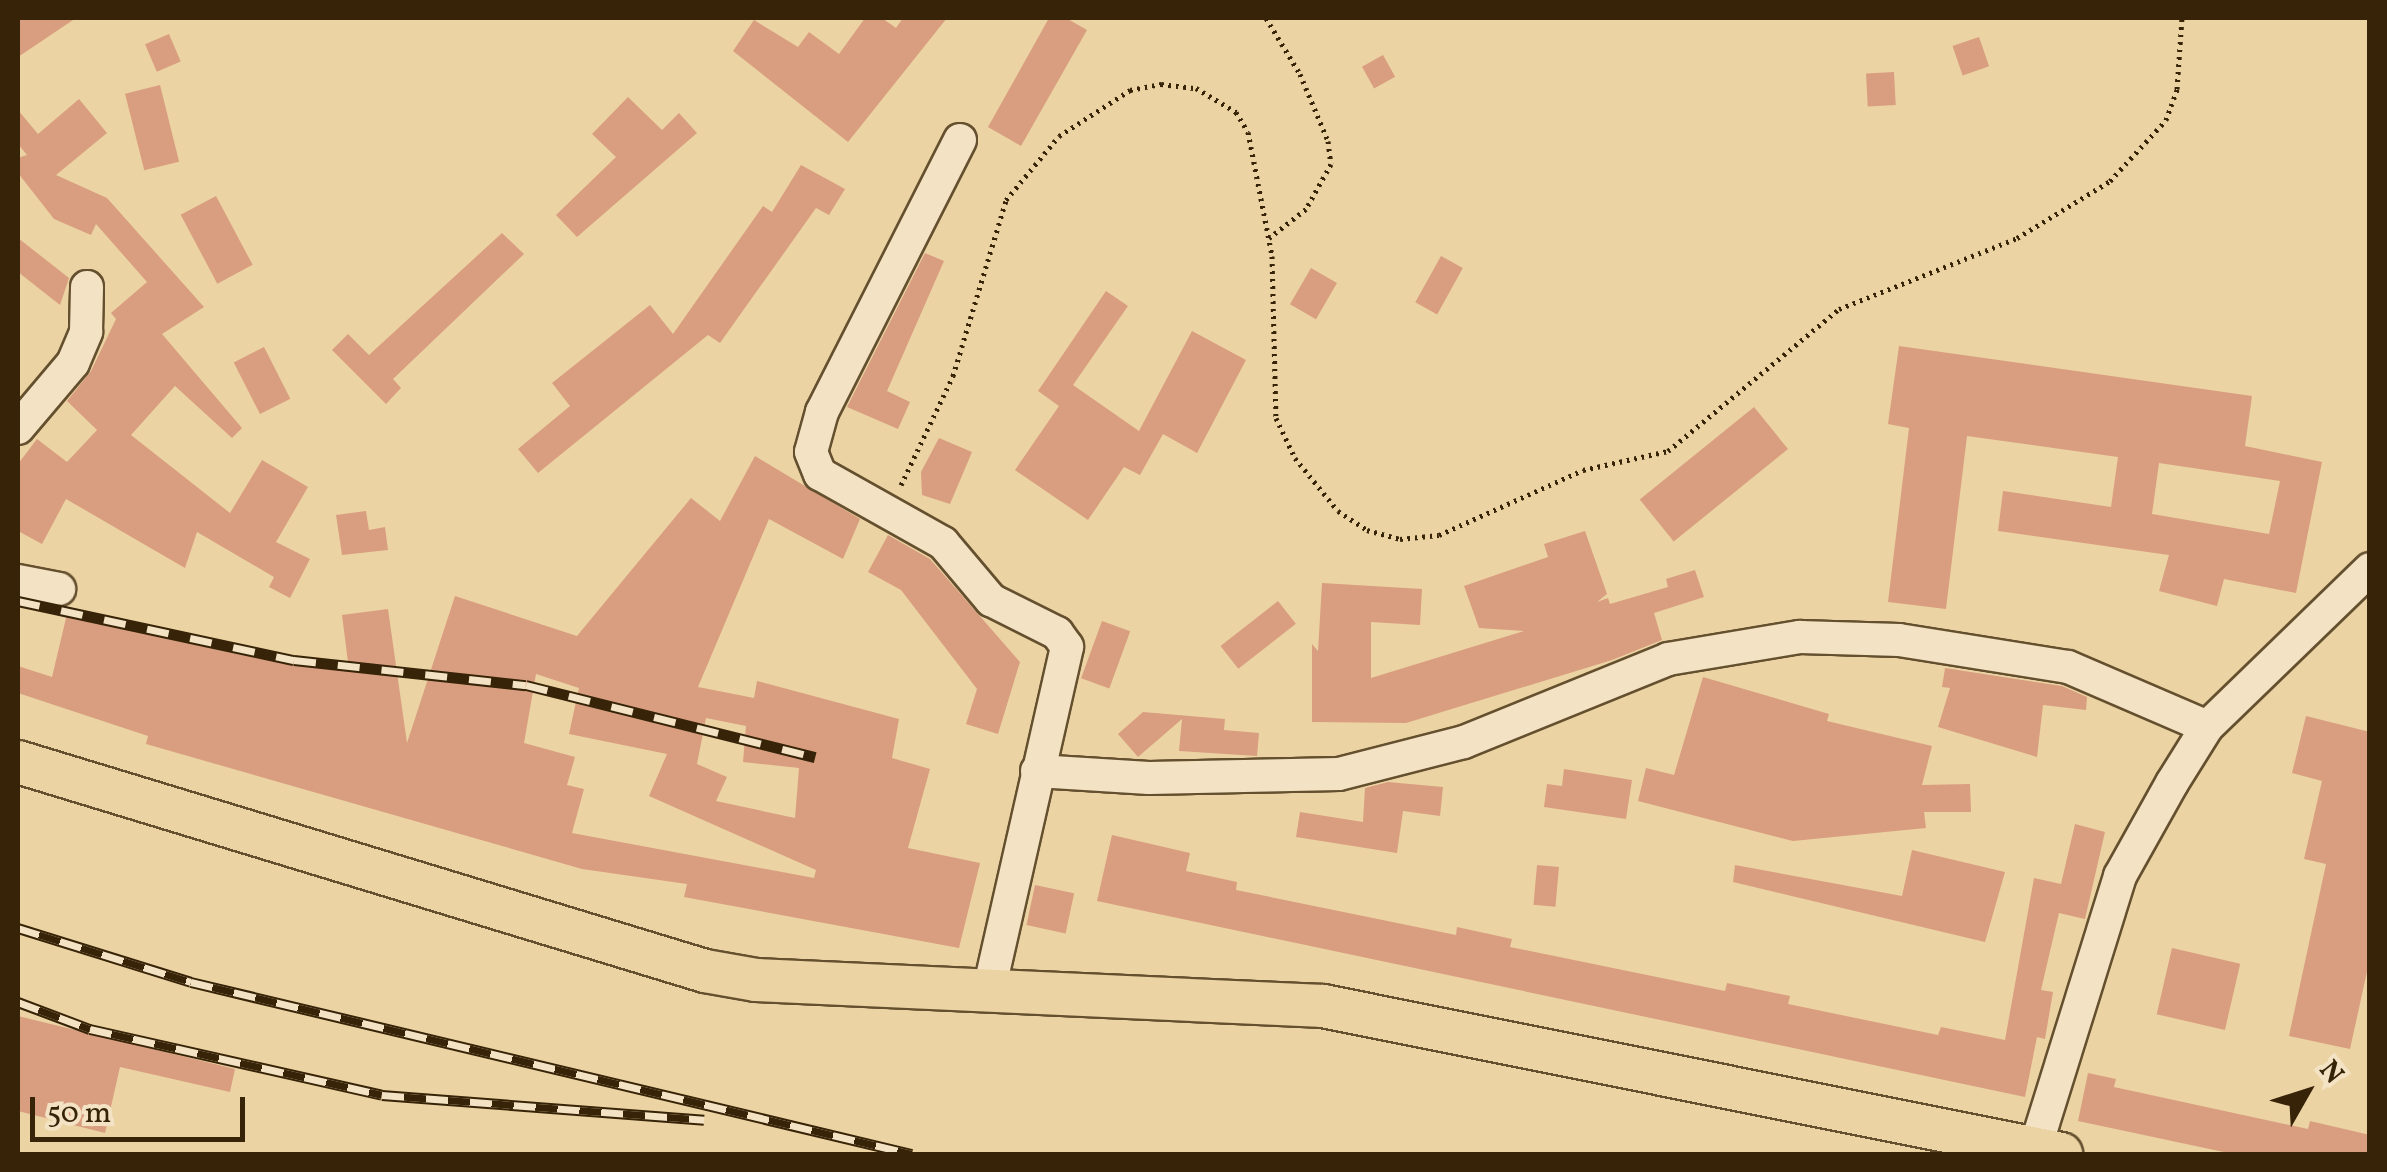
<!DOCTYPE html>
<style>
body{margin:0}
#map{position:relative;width:2387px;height:1172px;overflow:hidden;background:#ecd3a3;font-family:Vollkorn,serif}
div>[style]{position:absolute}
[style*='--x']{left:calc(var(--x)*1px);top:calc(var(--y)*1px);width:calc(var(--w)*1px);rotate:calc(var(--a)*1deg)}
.building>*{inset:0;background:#d99e7f;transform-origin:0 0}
.path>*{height:5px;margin-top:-2.5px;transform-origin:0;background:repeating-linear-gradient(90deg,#372408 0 2.5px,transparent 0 7.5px)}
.roads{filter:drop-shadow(2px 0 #64502f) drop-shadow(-2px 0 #64502f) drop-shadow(0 2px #64502f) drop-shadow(0 -2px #64502f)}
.minor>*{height:32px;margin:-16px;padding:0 16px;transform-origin:16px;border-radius:16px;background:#f3e2c3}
.major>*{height:42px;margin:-21px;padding:0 21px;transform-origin:21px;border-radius:21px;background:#ecd3a3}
.rail>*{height:11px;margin-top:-5.5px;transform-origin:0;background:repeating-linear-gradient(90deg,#f3e2c3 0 22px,#372408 0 44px);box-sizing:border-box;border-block:2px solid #372408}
span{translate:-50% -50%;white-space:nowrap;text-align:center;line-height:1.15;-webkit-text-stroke:10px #f3e2c3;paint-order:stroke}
.frame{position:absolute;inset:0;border:20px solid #372408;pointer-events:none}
.north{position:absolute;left:2257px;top:1042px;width:100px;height:100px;-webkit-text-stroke:8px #f3e2c3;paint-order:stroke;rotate:51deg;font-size:28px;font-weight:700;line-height:40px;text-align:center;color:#372408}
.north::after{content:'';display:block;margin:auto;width:35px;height:45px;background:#372408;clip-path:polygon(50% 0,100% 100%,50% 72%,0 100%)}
.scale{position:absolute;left:30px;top:1097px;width:215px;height:45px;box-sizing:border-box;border:5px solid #372408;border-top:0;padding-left:12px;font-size:30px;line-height:35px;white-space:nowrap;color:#372408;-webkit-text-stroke:8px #f3e2c3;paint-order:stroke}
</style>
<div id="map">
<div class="building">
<div style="clip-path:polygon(18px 18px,76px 18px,18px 57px)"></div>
<div style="clip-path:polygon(865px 18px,882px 18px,896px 28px,903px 18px,947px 18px,848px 142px,733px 51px,754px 20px,798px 47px,809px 32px,839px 54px)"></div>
<div style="clip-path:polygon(1049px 18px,1066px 18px,1087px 30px,1021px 146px,988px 127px)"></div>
<div style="left:169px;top:34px;width:30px;height:26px;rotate:67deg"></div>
<div style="left:1979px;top:37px;width:31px;height:28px;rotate:71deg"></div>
<div style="left:1383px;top:55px;width:25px;height:24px;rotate:61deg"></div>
<div style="left:1894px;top:72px;width:33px;height:28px;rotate:87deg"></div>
<div style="left:160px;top:85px;width:79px;height:36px;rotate:76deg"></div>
<div style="clip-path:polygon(628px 97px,662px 130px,679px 113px,697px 133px,577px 237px,556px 215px,616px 157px,592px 134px)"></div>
<div style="clip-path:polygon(79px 99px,107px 133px,56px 175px,107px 198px,204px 307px,162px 334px,242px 428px,232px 438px,175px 386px,131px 435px,230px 513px,262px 460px,308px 487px,276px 542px,310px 559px,290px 598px,269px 587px,274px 577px,197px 532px,185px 568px,66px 499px,42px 544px,18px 531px,18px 464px,37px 439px,67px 462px,97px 430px,67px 401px,91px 371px,116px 319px,111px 313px,147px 282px,96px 224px,91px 235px,54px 219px,18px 173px,18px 158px,27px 155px,18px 144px,18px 110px,38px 134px)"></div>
<div style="clip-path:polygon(801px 165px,845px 189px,829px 215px,816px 208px,720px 343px,708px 335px,538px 473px,518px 449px,570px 406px,552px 383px,650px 305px,673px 334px,763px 206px,772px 212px)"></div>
<div style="left:216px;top:196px;width:78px;height:40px;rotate:62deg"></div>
<div style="clip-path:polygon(502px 233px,524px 254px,393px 379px,401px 388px,386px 404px,332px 350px,348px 334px,369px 355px)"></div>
<div style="clip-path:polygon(18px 238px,69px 278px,60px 305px,18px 272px)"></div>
<div style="clip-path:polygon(925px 253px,944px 261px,887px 391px,910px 402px,898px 429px,847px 407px)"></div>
<div style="left:1441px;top:256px;width:25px;height:53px;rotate:29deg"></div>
<div style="left:1311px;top:268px;width:30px;height:42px;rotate:30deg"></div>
<div style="clip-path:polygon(1106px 291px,1128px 306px,1073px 385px,1139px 431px,1192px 331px,1246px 360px,1197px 453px,1163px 434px,1140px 475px,1124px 467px,1088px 520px,1015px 470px,1059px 406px,1038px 391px)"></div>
<div style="clip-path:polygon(evenodd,1899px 346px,2252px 396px,2245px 446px,2322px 462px,2296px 593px,2224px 579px,2217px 606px,2159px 591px,2169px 555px,1998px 531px,2003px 491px,2111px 507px,2118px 457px,1967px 436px,1946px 609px,1888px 602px,1909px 428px,1888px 424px,1899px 346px,2159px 463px,2280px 481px,2269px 534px,2152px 514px,2159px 463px)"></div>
<div style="left:264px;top:347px;width:58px;height:34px;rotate:63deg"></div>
<div style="left:1754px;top:407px;width:54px;height:147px;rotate:51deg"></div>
<div style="clip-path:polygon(939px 438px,972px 452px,950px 504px,922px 495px,921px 472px)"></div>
<div style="clip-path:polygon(evenodd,755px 456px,860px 519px,843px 559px,769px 519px,698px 687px,754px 698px,757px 681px,899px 719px,892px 758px,930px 769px,908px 848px,980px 863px,959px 948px,684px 897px,687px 884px,582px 869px,146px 744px,148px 736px,18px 693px,18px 666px,52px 677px,67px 614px,243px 655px,349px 670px,342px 615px,388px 609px,407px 743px,455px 596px,577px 636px,691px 498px,720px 521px,755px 456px,536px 674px,579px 688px,569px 734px,667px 754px,649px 796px,816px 870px,814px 878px,572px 833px,584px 789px,567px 785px,575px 757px,524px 743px,536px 674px,755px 456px,706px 718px,746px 726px,743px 762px,799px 768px,795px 818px,716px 801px,727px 777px,697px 764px,706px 718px)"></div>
<div style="clip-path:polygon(366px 511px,369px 530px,385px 527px,388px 550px,342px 555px,336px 515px)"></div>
<div style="clip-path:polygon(1585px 531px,1607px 594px,1597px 602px,1608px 598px,1610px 604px,1668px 587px,1666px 579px,1695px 570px,1704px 597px,1654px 613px,1662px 640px,1612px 660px,1406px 723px,1312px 722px,1312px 644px,1318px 651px,1322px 583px,1422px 589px,1420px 625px,1371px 622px,1371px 678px,1524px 631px,1479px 628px,1464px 586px,1548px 557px,1544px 544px)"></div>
<div style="clip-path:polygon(888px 535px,930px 559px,1020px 662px,998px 734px,966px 724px,977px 689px,901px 590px,868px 572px)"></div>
<div style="left:1278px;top:601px;width:29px;height:73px;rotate:52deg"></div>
<div style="left:1102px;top:621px;width:30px;height:61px;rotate:20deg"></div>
<div style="clip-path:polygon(1945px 668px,2062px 686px,2087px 697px,2086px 710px,2043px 705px,2037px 757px,1938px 727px,1950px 688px,1942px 687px)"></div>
<div style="clip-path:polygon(1703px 677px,1829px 714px,1827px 721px,1932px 746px,1922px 785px,1970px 784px,1971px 812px,1924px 812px,1926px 828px,1793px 841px,1638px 801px,1646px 768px,1674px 775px)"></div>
<div style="clip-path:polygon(1143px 712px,1225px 719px,1224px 730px,1259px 733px,1257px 756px,1179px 751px,1182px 719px,1138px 757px,1118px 734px)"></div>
<div style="clip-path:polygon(2306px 716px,2370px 732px,2370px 958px,2350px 1049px,2289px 1036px,2326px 864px,2304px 859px,2322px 781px,2292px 773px)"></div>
<div style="clip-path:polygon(1564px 769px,1632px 780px,1626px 819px,1544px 807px,1547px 784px,1562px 786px)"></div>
<div style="clip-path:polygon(1388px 782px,1443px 787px,1440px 816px,1403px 811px,1397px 853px,1296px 837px,1300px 812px,1363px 822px,1365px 788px)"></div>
<div style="clip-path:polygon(2075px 824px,2105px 832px,2085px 919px,2059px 913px,2041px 990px,2053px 992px,2045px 1039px,2037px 1037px,2025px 1097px,1097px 901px,1112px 835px,1190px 853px,1186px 871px,1237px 882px,1236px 890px,1456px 935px,1457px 927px,1512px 939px,1510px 947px,1725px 991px,1727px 983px,1790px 996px,1788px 1004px,1938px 1035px,1941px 1027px,2005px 1040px,2034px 878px,2061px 884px)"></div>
<div style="clip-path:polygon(1912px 850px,2005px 872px,1985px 942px,1733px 882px,1735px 865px,1902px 896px)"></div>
<div style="left:1537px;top:865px;width:22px;height:40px;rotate:5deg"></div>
<div style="left:1035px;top:885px;width:40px;height:41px;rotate:12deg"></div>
<div style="left:2172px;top:948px;width:70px;height:68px;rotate:13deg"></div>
<div style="clip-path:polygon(18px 1016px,235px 1069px,230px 1092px,120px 1067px,105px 1133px,18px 1111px)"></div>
<div style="clip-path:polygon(2088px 1073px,2116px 1079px,2114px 1087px,2308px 1129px,2310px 1121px,2370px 1135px,2370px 1154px,2233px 1154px,2078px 1121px)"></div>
</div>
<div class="path">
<div style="--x:1266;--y:18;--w:66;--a:58.7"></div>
<div style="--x:1300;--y:74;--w:73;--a:67.3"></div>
<div style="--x:1328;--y:141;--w:23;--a:83"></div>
<div style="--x:1331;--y:164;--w:51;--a:119.1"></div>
<div style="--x:1306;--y:209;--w:47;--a:141.9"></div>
<div style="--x:901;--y:485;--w:121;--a:-64.5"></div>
<div style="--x:953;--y:376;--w:184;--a:-73.2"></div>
<div style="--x:1006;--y:200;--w:83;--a:-50.4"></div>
<div style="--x:1059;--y:136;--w:85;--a:-32.9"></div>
<div style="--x:1130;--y:90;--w:32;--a:-11"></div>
<div style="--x:1161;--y:84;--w:35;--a:7"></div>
<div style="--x:1196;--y:88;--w:47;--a:31"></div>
<div style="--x:1236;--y:112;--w:23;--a:59"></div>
<div style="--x:1248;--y:132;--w:126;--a:79"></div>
<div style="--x:1272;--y:256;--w:162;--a:88.6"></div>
<div style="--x:1276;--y:418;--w:44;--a:64.6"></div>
<div style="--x:1295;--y:458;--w:68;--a:50.9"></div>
<div style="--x:1338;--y:511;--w:35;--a:33"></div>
<div style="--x:1367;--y:530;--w:34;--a:15"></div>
<div style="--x:1400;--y:539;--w:39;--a:-6"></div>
<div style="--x:1439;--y:535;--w:158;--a:-24.3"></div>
<div style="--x:1583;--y:470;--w:87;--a:-12.6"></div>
<div style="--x:1668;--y:451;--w:222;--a:-39.7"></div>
<div style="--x:1839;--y:309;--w:192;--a:-21.7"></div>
<div style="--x:2017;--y:238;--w:109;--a:-31.5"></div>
<div style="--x:2110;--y:181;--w:83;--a:-47.4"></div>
<div style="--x:2166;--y:120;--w:33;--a:-70"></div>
<div style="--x:2177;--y:89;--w:71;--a:-86"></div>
</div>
<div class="roads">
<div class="minor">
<div style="--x:960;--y:140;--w:305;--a:116.9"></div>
<div style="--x:822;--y:412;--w:41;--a:105.4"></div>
<div style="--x:811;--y:452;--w:24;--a:68"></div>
<div style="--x:820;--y:474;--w:141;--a:29.3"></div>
<div style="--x:943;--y:543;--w:75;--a:49.9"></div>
<div style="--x:991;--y:600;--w:74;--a:26.6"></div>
<div style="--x:1057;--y:633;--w:17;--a:54"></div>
<div style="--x:1067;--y:647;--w:352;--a:102.8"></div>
<div style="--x:18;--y:428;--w:85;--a:-49.8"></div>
<div style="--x:73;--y:363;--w:34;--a:-67"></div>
<div style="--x:86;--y:332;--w:45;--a:-88.7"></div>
<div style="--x:18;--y:581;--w:42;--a:11"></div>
<div style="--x:1037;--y:771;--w:112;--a:3.6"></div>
<div style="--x:1149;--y:778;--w:190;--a:-1.2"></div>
<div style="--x:1339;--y:774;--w:129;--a:-14.4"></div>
<div style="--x:1464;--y:742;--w:220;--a:-22.1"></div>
<div style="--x:1668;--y:659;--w:134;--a:-9.5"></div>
<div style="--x:1800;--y:637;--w:99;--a:1.7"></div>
<div style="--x:1899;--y:640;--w:171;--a:9.1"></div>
<div style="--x:2068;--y:667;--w:151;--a:23.3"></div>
<div style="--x:2035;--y:1149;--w:286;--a:-72.7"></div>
<div style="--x:2120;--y:876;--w:107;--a:-60.8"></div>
<div style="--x:2172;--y:783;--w:66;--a:-58"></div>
<div style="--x:2207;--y:727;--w:227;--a:-44.1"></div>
</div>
<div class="major">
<div style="--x:18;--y:762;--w:718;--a:16.92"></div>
<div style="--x:705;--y:971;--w:52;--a:10"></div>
<div style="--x:756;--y:980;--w:568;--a:2.63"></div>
<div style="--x:1323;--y:1006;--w:753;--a:11.34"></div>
</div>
</div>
<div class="rail">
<div style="--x:18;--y:601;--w:282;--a:12.1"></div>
<div style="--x:294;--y:660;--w:233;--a:6.2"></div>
<div style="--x:526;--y:685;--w:298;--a:14"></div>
<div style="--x:18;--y:928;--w:181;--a:17.3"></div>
<div style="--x:191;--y:982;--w:741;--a:13.42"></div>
<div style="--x:18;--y:1002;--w:77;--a:20.6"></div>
<div style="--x:90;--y:1029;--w:299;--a:12.7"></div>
<div style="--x:382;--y:1095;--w:323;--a:4.4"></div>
</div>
<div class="frame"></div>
<div class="north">N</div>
<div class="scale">50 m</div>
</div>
